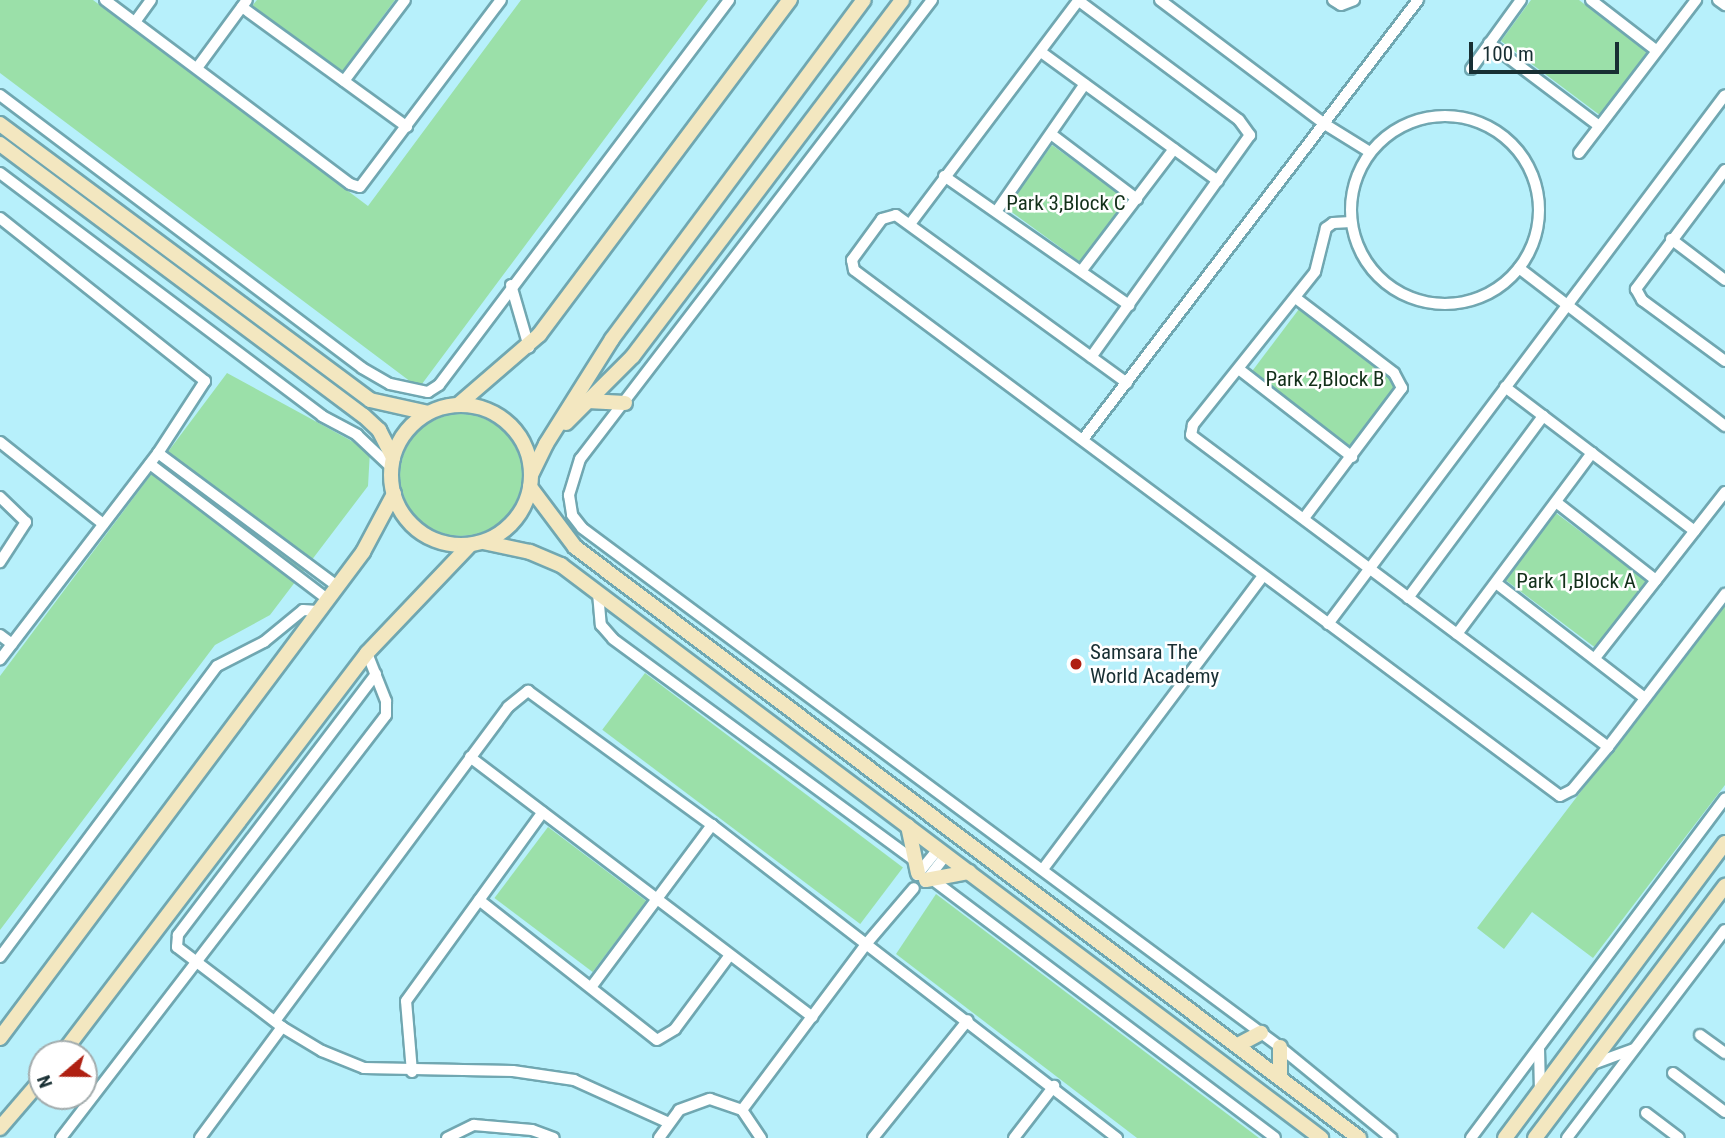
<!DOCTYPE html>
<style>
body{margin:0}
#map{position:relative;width:1725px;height:1138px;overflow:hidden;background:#b7f0fb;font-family:"Roboto Condensed",sans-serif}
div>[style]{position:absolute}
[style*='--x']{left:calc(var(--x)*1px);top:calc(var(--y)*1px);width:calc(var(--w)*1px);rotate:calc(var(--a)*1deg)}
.green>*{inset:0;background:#9be0a9;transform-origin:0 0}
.round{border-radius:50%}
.roads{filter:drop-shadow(2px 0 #70a7b1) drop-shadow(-2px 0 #70a7b1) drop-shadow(0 2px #70a7b1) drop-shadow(0 -2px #70a7b1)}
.street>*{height:10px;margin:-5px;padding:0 5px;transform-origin:5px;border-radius:5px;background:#fff}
.street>.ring{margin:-5px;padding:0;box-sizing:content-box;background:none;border:10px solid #fff;border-radius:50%}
.secondary>*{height:14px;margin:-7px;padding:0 7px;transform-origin:7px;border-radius:7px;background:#f3e7c0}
.secondary>.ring{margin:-7px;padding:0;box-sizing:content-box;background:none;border:14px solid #f3e7c0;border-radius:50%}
.dots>*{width:19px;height:19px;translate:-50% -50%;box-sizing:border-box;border:4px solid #fff;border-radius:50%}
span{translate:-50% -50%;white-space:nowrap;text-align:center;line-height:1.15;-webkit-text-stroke:5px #fff;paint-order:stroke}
.park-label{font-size:21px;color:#13301a}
.poi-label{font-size:21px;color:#182f33}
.left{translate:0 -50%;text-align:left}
.north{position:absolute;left:28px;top:1040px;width:70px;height:70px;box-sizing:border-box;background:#fff;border:2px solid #a3acad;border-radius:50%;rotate:250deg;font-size:19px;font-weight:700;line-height:28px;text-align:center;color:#182f33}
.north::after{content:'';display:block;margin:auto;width:24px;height:32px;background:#af2012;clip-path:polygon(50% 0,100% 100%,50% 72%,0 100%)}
.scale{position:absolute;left:1469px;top:42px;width:150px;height:32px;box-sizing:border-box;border:4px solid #182f33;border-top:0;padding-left:9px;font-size:21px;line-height:24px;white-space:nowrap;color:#182f33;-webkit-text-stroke:5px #fff;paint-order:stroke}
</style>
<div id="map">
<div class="green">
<div style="clip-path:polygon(0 0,93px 0,368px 206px,521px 0,708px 0,419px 388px,0 73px)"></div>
<div style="clip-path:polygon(257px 0,395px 0,341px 73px,252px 6px)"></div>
<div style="clip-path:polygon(1531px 0,1579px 0,1648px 53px,1601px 116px,1501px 41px)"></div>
<div style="left:1052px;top:145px;width:92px;height:78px;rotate:36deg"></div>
<div style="left:1299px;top:309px;width:127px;height:79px;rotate:37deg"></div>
<div style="clip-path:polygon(227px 373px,370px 451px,368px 486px,270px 615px,215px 645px,0 930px,0 676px)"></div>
<div class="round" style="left:400px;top:414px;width:122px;height:122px"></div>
<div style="left:1556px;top:513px;width:113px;height:84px;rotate:37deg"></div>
<div style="clip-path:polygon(1725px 602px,1725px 785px,1593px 958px,1532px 912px,1504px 949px,1477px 928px)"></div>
<div style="left:645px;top:673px;width:323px;height:71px;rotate:37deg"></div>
<div style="left:548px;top:827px;width:123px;height:89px;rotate:37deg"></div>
<div style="clip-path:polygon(936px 894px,1259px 1138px,1137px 1138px,896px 954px)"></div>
</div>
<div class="roads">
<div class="street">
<div style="--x:105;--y:0;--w:306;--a:36.9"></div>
<div style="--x:350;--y:184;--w:10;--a:17"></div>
<div style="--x:360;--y:187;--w:234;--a:-53"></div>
<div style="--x:932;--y:0;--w:578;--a:127.48"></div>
<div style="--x:580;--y:459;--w:38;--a:107"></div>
<div style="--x:569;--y:495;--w:20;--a:81"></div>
<div style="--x:572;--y:515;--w:16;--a:52"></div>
<div style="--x:582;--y:528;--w:870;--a:36.63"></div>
<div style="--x:1280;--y:1047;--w:144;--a:39.3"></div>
<div style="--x:1160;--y:0;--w:204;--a:37"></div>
<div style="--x:1323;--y:123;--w:55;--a:31.7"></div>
<div style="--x:1333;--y:0;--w:9;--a:32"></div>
<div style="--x:1341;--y:5;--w:14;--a:-21"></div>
<div style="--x:1591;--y:0;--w:83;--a:37.7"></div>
<div style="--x:1718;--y:0;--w:9;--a:36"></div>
<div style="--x:1079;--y:1;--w:199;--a:36.6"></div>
<div style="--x:1239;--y:120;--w:19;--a:54"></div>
<div style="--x:1250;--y:135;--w:273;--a:125.6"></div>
<div style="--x:242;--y:7;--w:204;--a:36"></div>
<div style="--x:135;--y:22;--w:27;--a:-54"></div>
<div style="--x:1489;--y:43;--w:138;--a:37"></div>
<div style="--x:1041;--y:52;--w:219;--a:36.1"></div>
<div style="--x:197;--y:68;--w:84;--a:-53.7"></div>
<div style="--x:1471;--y:69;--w:85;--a:-54.1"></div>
<div style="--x:344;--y:81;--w:101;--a:-53"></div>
<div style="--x:0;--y:95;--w:453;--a:37"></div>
<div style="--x:362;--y:368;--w:32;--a:30"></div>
<div style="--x:390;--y:384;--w:39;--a:12"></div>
<div style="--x:428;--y:392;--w:13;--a:-32"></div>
<div style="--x:439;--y:385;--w:482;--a:-53"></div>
<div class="ring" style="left:1351px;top:116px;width:178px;height:178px"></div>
<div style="--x:1051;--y:134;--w:108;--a:37.1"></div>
<div style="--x:1579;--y:153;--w:193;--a:-52.6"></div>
<div style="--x:1725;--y:170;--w:149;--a:126.8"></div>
<div style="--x:1636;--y:289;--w:13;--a:61"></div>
<div style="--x:1642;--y:300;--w:103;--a:36.3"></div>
<div style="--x:0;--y:173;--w:403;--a:37"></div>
<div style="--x:322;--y:416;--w:40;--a:28"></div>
<div style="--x:357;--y:435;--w:48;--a:43.3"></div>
<div style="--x:944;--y:176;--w:226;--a:34.9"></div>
<div style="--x:998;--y:209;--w:152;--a:-55.2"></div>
<div style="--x:0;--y:218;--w:262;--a:38.5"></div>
<div style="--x:205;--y:381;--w:86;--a:123.1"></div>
<div style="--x:158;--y:453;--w:260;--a:127.4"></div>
<div style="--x:1351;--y:222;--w:18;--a:177"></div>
<div style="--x:1333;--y:223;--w:9;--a:144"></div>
<div style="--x:1326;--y:228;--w:45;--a:104"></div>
<div style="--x:1315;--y:272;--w:196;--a:128.6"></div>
<div style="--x:1193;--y:425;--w:10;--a:101"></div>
<div style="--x:1191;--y:435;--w:521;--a:36.8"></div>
<div style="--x:910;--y:224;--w:281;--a:-53"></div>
<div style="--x:1671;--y:239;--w:68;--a:37.2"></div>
<div style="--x:1519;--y:268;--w:260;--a:37.5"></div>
<div style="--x:1082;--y:270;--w:152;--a:-52.8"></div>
<div style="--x:511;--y:285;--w:65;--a:73.8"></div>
<div style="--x:1297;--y:299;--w:122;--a:37.3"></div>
<div style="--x:1394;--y:373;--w:17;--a:62"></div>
<div style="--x:1402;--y:388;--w:163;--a:127"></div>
<div style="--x:1240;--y:370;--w:142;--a:37.8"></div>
<div style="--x:1127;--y:383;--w:286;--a:-144"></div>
<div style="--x:896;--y:215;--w:15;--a:164"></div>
<div style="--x:882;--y:219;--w:51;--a:126.2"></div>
<div style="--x:852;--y:260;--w:10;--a:79"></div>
<div style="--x:854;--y:270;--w:880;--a:36.69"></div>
<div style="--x:1560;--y:796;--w:13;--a:-27"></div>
<div style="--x:1572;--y:790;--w:56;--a:-50.1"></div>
<div style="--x:1608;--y:747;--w:193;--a:-52.6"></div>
<div style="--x:1505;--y:387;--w:238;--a:37.2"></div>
<div style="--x:1084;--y:438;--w:551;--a:-52.67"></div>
<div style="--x:0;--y:442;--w:132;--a:38.5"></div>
<div style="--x:158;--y:453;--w:223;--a:36.6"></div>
<div style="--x:150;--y:464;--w:223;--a:37.3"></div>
<div style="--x:0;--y:497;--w:36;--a:44"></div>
<div style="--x:26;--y:522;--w:48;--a:123"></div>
<div style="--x:1556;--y:502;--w:127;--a:38"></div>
<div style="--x:1496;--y:583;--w:188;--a:37.7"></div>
<div style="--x:598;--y:593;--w:32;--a:85"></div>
<div style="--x:601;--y:625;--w:18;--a:49"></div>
<div style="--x:613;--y:639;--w:372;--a:36.3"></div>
<div style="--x:1408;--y:598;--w:227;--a:-53.4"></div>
<div style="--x:1328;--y:624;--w:661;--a:-53.11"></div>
<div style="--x:1457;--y:634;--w:226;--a:-53.3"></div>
<div style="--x:0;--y:635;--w:15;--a:37"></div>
<div style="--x:1595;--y:658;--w:211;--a:-51.9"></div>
<div style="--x:376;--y:674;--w:328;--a:127.2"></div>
<div style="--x:178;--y:935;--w:12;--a:95"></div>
<div style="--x:177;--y:947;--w:132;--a:37.3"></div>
<div style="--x:282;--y:1027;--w:47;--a:31"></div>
<div style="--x:322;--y:1051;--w:45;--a:22"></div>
<div style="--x:364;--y:1068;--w:149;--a:1.2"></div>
<div style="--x:513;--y:1071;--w:62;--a:8.4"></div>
<div style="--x:574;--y:1080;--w:102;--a:24.3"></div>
<div style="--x:470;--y:757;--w:430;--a:37.2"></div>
<div style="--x:1043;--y:869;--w:365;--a:-53.1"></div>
<div style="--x:917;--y:875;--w:33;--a:-51"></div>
<div style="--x:933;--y:880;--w:428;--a:37"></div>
<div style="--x:925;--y:882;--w:34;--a:-52"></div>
<div style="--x:479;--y:900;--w:226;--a:38.2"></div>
<div style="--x:657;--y:1040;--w:21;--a:-31"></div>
<div style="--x:675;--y:1029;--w:92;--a:-53.4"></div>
<div style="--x:0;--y:957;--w:363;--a:-53.3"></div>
<div style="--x:217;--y:666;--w:53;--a:-27.1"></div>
<div style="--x:264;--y:642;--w:50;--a:-39.4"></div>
<div style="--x:303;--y:610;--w:14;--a:4"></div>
<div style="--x:592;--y:986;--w:201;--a:-53.3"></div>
<div style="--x:275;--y:1021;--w:391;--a:-53.4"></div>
<div style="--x:508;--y:707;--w:26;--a:-39"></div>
<div style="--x:528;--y:691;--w:228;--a:36.1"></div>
<div style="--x:712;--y:825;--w:512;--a:37.7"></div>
<div style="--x:1700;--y:1035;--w:31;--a:36"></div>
<div style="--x:1539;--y:1048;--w:43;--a:88.7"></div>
<div style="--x:1590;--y:1065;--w:47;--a:-20"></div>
<div style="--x:412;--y:1072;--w:71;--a:-94.8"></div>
<div style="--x:406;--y:1001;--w:233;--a:-54.1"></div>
<div style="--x:1673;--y:1073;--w:65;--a:36.9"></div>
<div style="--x:742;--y:1110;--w:209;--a:-53.2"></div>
<div style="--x:867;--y:943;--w:72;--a:-49.5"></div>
<div style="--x:1646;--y:1113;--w:41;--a:37.1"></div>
<div style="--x:61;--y:1138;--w:533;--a:-52.46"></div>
<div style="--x:386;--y:715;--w:14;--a:-90"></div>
<div style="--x:386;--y:701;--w:52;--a:-111.6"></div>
<div style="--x:200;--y:1138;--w:138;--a:-53.5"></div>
<div style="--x:447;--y:1138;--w:30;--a:-26"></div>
<div style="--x:474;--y:1125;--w:58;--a:4.9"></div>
<div style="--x:532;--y:1130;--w:23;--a:20"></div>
<div style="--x:659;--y:1138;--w:34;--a:-54"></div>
<div style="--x:679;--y:1110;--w:33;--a:-20"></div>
<div style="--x:710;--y:1099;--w:34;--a:19"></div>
<div style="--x:742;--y:1110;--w:34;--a:56"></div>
<div style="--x:873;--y:1138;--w:151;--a:-51.2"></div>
<div style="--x:1014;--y:1138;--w:66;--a:-52.4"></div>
<div style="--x:1471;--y:1138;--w:424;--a:-53.2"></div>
<div style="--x:1567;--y:1138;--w:261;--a:-52.8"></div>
</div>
<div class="secondary">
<div style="--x:0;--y:124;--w:462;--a:36.7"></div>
<div style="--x:370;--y:400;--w:59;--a:12.6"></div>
<div style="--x:0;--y:144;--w:454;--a:36.8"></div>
<div style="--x:364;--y:416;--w:21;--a:43"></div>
<div style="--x:379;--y:430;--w:31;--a:63"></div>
<div style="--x:588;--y:401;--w:37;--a:3"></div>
<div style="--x:459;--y:404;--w:106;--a:-40.8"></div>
<div style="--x:539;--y:335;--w:419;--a:-53.2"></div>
<div class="ring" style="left:391px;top:405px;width:126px;height:126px"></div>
<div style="--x:566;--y:423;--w:95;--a:-45"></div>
<div style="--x:633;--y:356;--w:446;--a:-52.9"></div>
<div style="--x:531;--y:475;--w:34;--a:-64"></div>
<div style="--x:546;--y:444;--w:124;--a:-57.8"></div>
<div style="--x:612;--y:339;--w:422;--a:-53.4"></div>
<div style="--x:530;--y:487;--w:75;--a:53.1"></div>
<div style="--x:575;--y:547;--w:982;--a:37.01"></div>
<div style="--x:483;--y:542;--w:48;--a:12"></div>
<div style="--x:530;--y:552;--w:34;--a:23"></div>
<div style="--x:561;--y:565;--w:952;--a:37.01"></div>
<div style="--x:908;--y:826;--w:48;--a:78"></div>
<div style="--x:926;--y:880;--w:44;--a:-10.5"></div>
<div style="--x:0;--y:1038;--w:607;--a:-53.24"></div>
<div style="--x:363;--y:552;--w:66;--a:-61.9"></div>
<div style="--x:1238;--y:1045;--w:26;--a:-28"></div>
<div style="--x:1280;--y:1047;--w:30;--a:90"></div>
<div style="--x:62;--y:1054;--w:504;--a:-52.74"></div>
<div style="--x:367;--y:653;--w:149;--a:-46.4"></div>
<div style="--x:0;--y:1128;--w:65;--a:-49.4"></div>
<div style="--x:1505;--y:1138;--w:368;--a:-53.3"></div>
<div style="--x:1535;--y:1138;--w:316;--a:-53"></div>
</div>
</div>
<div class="dots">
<div style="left:1076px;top:664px;background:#af2012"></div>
</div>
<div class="park-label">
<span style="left:1066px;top:203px">Park 3,Block C</span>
<span style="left:1325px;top:379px">Park 2,Block B</span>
<span style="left:1576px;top:581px">Park 1,Block A</span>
</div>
<div class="poi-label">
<span class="left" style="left:1090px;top:664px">Samsara The<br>World Academy</span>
</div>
<div class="north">N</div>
<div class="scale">100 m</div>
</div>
